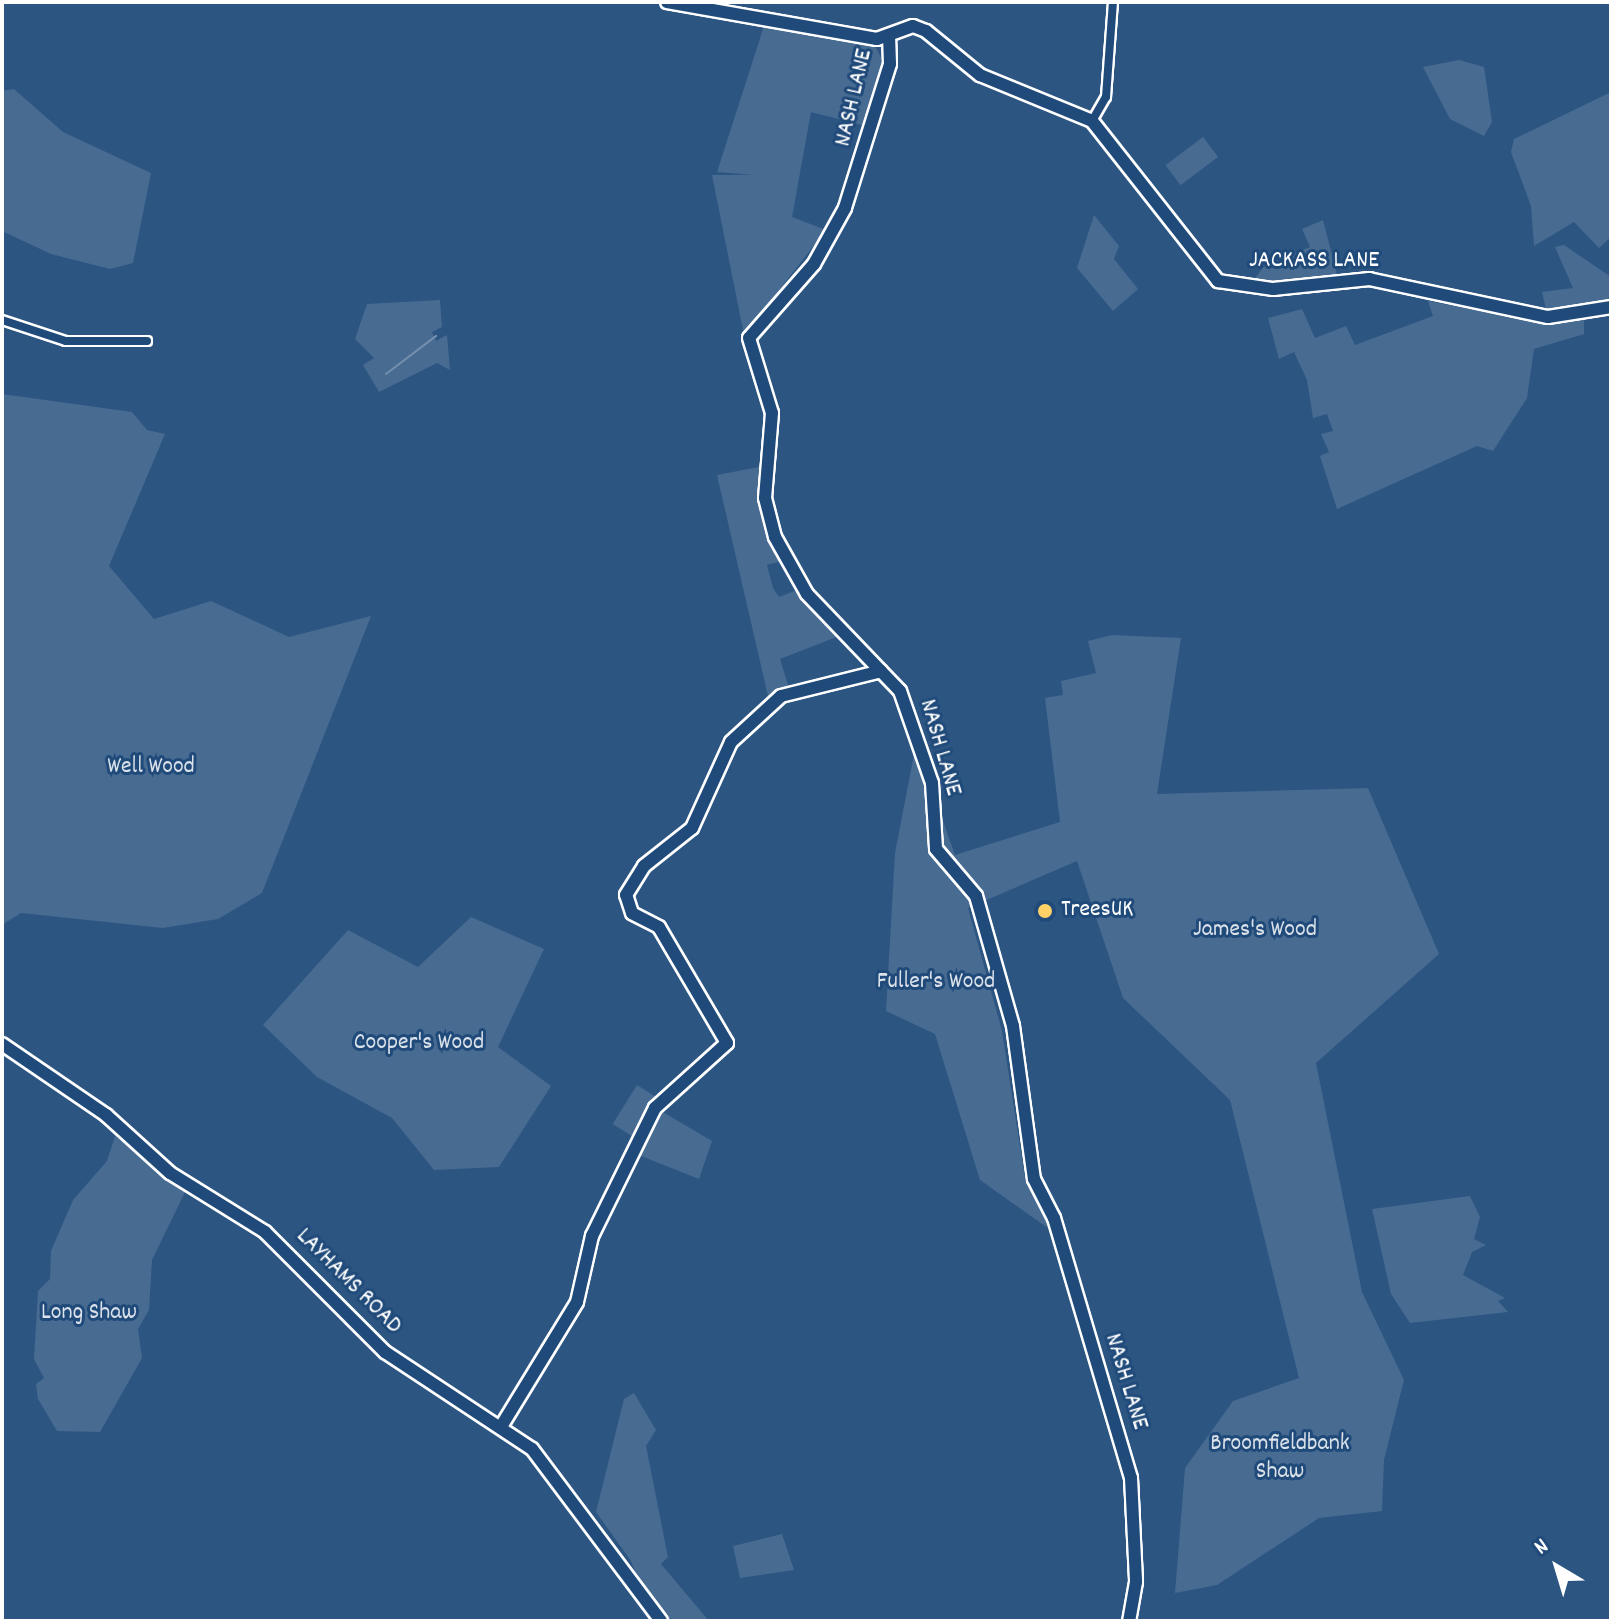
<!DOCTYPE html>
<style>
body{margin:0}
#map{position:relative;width:1613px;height:1623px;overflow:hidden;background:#2c5582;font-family:Dekko,sans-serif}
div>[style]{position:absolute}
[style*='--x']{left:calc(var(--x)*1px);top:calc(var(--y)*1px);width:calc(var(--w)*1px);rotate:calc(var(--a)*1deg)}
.green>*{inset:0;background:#486b92;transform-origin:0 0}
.stream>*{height:2px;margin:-1px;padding:0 1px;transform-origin:1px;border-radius:1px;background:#748fad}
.roads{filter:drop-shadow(2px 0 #fff) drop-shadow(-2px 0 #fff) drop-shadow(0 2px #fff) drop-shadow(0 -2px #fff)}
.street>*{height:8px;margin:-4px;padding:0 4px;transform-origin:4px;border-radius:4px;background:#1f4a7a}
.secondary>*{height:12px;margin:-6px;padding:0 6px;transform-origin:6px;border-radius:6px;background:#1f4a7a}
.dots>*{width:22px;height:22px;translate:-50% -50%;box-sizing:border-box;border:4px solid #1f4a7a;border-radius:50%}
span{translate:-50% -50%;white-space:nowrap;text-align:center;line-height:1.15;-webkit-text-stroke:6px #1f4a7a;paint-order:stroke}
.street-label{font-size:24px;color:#fff}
.park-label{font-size:24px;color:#dae1e9}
.poi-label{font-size:24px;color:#fff}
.left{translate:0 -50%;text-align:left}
.frame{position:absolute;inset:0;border:4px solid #fff;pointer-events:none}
.north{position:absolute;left:1517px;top:1527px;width:80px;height:80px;-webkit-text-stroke:6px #1f4a7a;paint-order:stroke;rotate:322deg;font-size:22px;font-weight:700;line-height:32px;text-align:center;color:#fff}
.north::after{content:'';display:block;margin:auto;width:28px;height:36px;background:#fff;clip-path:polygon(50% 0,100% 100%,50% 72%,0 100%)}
</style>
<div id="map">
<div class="green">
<div style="clip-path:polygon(764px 26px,874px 44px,883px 61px,862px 125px,811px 112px,792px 217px,826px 230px,744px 335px,712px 175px,753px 175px,717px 172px)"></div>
<div style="clip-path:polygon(1459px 60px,1484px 67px,1492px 122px,1484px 136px,1450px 119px,1423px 67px)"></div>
<div style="clip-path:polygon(14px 89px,63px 132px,151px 173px,133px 263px,110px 269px,51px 254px,2px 231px,2px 91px)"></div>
<div style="clip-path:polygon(1611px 92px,1611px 237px,1599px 248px,1574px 222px,1534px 246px,1531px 206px,1511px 152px,1514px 139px)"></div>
<div style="left:1203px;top:137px;width:25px;height:47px;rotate:53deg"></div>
<div style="clip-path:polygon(1094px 215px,1119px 246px,1114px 259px,1138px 289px,1113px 311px,1077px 268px)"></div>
<div style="clip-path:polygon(1323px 220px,1337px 274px,1279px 285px,1253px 281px,1265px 265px,1310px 247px,1302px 229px)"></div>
<div style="clip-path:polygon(1564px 245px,1611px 277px,1611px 304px,1547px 314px,1542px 292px,1573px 288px,1555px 247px)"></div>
<div style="clip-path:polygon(440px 300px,442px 327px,432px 332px,436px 341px,447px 335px,450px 370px,437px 363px,379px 392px,363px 365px,374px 358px,355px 339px,367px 304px)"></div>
<div style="clip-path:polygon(1428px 301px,1545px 323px,1584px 315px,1584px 334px,1534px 349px,1527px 398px,1493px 451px,1477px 446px,1337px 509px,1320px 456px,1329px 452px,1321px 434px,1333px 431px,1327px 414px,1313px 418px,1307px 380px,1294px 352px,1279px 359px,1268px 318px,1302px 309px,1315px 338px,1346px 326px,1355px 345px,1433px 316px)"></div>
<div style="clip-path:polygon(2px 394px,132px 412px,147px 430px,165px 434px,109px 566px,154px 619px,211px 601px,289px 637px,371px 616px,262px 893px,218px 919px,163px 928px,21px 913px,2px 925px)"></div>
<div style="clip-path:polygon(764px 466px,763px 517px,782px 561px,767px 565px,773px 588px,779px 597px,797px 590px,839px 636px,780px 659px,789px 688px,768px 696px,717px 475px)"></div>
<div style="clip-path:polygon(1112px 635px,1181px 638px,1157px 794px,1368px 788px,1439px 954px,1316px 1063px,1362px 1292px,1404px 1380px,1384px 1460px,1382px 1511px,1319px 1518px,1217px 1585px,1175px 1593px,1185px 1468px,1233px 1401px,1299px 1378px,1230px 1100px,1123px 998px,1077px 861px,968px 908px,1002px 1031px,1025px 1178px,1052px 1231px,980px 1180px,935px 1034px,886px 1011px,895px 853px,916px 744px,955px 855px,1060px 822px,1045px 698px,1063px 695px,1061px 681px,1096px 673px,1088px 641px)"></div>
<div style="clip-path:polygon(471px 917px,544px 949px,498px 1047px,551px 1086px,499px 1167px,434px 1170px,392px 1118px,317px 1077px,263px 1025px,348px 930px,418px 967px)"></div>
<div style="left:637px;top:1085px;width:26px;height:46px;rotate:32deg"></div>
<div style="clip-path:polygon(661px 1111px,712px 1141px,699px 1179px,641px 1156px)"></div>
<div style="clip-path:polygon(115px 1136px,185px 1192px,152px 1260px,149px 1310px,138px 1329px,142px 1358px,100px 1432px,57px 1431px,38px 1399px,36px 1384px,44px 1378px,34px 1359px,38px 1291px,50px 1279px,51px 1251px,73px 1200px,107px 1161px)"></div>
<div style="clip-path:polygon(1470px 1196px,1480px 1217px,1474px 1239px,1486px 1245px,1472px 1252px,1463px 1275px,1505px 1298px,1498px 1301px,1508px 1312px,1410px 1323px,1391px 1294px,1372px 1209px)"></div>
<div style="clip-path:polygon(634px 1393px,656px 1430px,646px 1446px,668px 1557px,661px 1564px,709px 1621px,655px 1621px,631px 1561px,596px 1512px,624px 1399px)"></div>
<div style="clip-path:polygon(782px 1534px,794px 1570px,740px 1578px,733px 1546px)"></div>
</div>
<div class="stream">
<div style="--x:386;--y:374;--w:63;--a:-37.2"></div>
</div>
<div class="roads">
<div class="street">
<div style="--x:1092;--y:121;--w:28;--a:-60"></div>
<div style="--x:1106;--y:97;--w:95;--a:-85.8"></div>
<div style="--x:2;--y:320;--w:67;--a:18.2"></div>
<div style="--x:66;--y:341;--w:81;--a:0"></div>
</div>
<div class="secondary">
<div style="--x:667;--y:2;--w:213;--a:10"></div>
<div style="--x:877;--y:39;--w:38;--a:-20"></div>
<div style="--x:913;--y:26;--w:14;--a:21"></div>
<div style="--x:926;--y:31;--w:70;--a:39.2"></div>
<div style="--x:980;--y:75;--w:121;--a:22.3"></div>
<div style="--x:1092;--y:121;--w:204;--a:51.8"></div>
<div style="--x:1218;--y:281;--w:56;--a:8.3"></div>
<div style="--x:1273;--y:289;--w:97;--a:-5.9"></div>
<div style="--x:1369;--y:279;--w:183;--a:12"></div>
<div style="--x:1548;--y:317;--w:64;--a:-9"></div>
<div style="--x:889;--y:35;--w:29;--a:88"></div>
<div style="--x:890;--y:64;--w:151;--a:107.4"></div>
<div style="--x:845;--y:208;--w:64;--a:119"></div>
<div style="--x:814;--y:264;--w:98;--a:131.3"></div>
<div style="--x:749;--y:338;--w:78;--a:73"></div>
<div style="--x:772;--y:413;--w:85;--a:94.7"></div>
<div style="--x:765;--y:498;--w:40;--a:75.6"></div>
<div style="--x:775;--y:537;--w:65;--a:60.7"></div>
<div style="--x:807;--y:594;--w:134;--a:46.2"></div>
<div style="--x:900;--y:691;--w:97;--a:70.8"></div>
<div style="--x:932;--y:783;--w:66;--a:86.5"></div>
<div style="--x:936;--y:849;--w:62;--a:49.6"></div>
<div style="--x:976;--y:896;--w:135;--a:74.1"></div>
<div style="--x:1013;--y:1026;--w:154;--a:82.2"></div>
<div style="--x:1034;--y:1179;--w:44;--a:62.9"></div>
<div style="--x:1054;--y:1218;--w:271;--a:73.5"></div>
<div style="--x:1131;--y:1478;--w:104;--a:87.2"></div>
<div style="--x:1136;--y:1582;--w:40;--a:100"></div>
<div style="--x:2;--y:1044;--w:126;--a:34.3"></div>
<div style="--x:106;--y:1115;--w:86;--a:42.2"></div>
<div style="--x:170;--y:1173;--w:112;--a:31.8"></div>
<div style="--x:265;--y:1232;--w:170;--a:45"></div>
<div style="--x:385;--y:1352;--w:176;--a:33.4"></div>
<div style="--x:532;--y:1449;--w:215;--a:53.1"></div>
<div style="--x:502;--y:1425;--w:144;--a:-58.6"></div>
<div style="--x:577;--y:1302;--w:68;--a:-77.2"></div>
<div style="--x:592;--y:1236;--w:143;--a:-63.8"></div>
<div style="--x:655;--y:1108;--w:97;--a:-42.1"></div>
<div style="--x:727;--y:1043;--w:134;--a:-120.4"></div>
<div style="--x:659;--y:927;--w:30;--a:-153"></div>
<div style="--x:632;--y:913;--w:19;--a:-108"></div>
<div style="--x:626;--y:895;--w:34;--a:-58"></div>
<div style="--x:644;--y:866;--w:61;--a:-38.4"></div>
<div style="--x:692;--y:828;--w:94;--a:-65.6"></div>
<div style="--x:731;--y:742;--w:68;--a:-42.6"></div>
<div style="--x:781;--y:696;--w:103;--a:-14"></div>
</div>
</div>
<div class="dots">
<div style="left:1045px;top:911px;background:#ffd166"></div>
</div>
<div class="street-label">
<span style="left:855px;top:98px;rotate:-77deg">NASH LANE</span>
<span style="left:1314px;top:262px">JACKASS LANE</span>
<span style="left:939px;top:748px;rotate:74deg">NASH LANE</span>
<span style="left:348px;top:1282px;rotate:45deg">LAYHAMS ROAD</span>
<span style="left:1125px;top:1382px;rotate:73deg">NASH LANE</span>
</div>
<div class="park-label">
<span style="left:151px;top:768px">Well Wood</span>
<span style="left:1255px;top:931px">James's Wood</span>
<span style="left:936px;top:983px">Fuller's Wood</span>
<span style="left:419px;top:1044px">Cooper's Wood</span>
<span style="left:89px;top:1314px">Long Shaw</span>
<span style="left:1280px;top:1459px">Broomfieldbank<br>Shaw</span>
</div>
<div class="poi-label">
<span class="left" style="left:1061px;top:911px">TreesUK</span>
</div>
<div class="frame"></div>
<div class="north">N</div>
</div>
